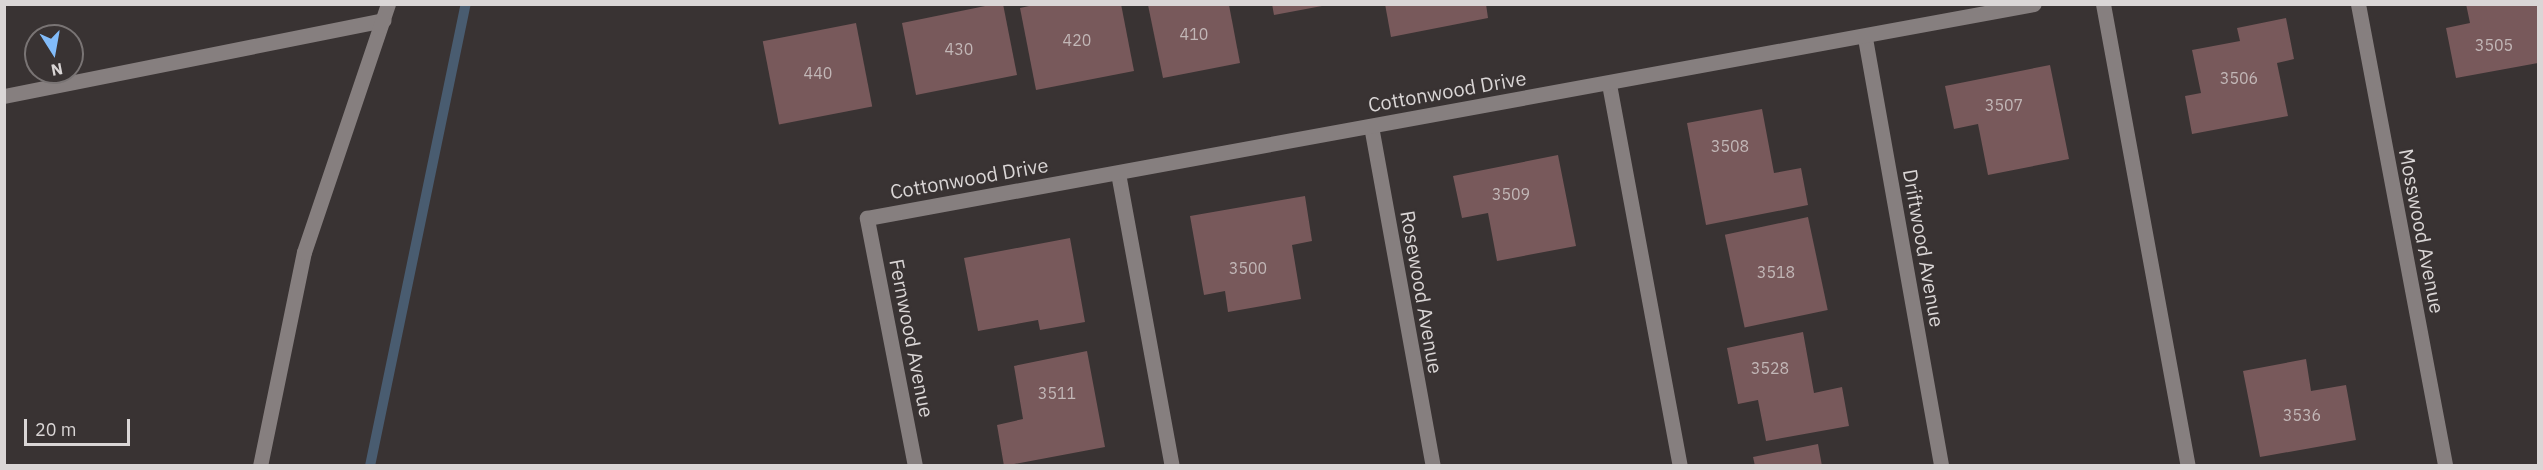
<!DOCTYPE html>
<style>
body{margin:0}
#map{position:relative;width:2543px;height:470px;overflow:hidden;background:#393333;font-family:"IBM Plex Sans",sans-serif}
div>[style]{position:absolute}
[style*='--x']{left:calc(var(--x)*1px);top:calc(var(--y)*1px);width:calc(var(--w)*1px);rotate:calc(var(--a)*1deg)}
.stream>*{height:10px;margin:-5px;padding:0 5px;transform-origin:5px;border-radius:5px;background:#495c70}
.building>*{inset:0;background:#78595b;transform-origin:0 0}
.service>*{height:15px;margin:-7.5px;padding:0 7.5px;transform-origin:7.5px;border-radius:7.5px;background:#867f7f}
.minor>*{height:15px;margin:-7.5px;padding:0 7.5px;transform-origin:7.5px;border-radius:7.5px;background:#867f7f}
span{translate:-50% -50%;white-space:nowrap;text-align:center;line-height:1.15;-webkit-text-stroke:4.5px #393333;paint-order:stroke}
.number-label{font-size:16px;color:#c2b7b7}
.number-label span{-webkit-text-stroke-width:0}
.street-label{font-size:20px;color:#dad6d6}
.frame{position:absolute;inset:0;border:6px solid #dad6d6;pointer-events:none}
.north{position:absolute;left:24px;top:24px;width:60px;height:60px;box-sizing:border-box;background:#393333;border:2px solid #797474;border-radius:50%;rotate:169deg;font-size:16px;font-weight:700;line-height:24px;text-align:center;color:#dad6d6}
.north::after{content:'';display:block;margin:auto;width:21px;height:27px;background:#82bcfa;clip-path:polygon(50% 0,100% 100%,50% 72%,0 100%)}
.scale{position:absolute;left:24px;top:419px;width:106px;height:27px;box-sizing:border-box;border:3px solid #dad6d6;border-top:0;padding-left:8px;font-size:18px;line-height:21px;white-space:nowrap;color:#dad6d6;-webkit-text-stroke:4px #393333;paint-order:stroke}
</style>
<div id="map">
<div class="stream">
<div style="--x:370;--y:466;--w:472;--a:-78.3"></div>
</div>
<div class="building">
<div style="clip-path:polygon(995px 4px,1003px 4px,1017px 75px,916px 95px,902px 23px)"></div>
<div style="clip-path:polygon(1038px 4px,1121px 4px,1134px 71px,1036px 90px,1020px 8px)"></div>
<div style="clip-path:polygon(1272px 4px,1321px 4px,1322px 6px,1274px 15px)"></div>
<div style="clip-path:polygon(1385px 4px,1486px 4px,1488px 18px,1391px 37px)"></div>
<div style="clip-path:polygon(2466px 4px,2538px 4px,2538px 63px,2456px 78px,2446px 28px,2470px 23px)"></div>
<div style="clip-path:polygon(1148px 5px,1229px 5px,1240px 63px,1163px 78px)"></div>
<div style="clip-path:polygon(2286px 18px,2294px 59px,2277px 63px,2288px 116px,2192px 134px,2185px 96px,2201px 93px,2192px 50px,2240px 41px,2237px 28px)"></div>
<div style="left:856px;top:23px;width:85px;height:95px;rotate:79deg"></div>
<div style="clip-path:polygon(2050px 65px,2069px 159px,1988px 175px,1978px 124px,1954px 129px,1945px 86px)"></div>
<div style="clip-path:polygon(1762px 109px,1774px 173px,1801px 168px,1808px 205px,1706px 225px,1687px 123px)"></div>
<div style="clip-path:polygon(1558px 155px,1576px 246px,1497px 261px,1488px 213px,1462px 218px,1453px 176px)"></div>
<div style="clip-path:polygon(1305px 196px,1312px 241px,1292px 245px,1301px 299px,1228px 312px,1225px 291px,1204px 295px,1190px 216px)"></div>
<div style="left:1808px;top:217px;width:95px;height:85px;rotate:78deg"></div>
<div style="clip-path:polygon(1070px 238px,1085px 322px,1040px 330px,1038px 320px,978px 331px,964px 258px)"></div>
<div style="clip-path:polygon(1803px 332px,1814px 393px,1842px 387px,1849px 426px,1766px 441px,1758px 400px,1738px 404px,1727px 348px)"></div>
<div style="clip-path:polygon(1087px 351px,1105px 447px,1004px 466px,997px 425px,1023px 419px,1014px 366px)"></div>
<div style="clip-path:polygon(2306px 359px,2311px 391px,2346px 385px,2356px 440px,2260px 457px,2243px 371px)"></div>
<div style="clip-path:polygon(1818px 444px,1822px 466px,1755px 466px,1753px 457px)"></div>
</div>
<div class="service">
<div style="--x:2103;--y:4;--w:470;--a:79.6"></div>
<div style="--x:1609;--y:84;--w:389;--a:79.5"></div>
<div style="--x:4;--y:96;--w:387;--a:-11.3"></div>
<div style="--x:1118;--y:173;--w:298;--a:79.6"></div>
<div style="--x:260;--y:466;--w:218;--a:-78.4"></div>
<div style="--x:304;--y:252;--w:262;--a:-71.3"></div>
</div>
<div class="minor">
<div style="--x:2358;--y:4;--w:470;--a:79.3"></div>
<div style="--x:1865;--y:38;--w:435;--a:79.9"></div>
<div style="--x:1371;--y:126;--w:346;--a:79.7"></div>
<div style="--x:915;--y:466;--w:253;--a:-101"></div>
<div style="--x:867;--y:218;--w:1186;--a:-10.39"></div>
</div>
<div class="number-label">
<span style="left:1194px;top:34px">410</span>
<span style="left:1077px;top:40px">420</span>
<span style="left:2494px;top:45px">3505</span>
<span style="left:959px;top:49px">430</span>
<span style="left:818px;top:73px">440</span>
<span style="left:2239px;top:78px">3506</span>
<span style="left:2004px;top:105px">3507</span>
<span style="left:1730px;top:146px">3508</span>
<span style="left:1511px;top:194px">3509</span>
<span style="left:1248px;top:268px">3500</span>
<span style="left:1776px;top:272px">3518</span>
<span style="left:1770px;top:368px">3528</span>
<span style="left:1057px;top:393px">3511</span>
<span style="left:2302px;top:415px">3536</span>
</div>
<div class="street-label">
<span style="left:1447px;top:91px;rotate:-10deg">Cottonwood Drive</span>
<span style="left:969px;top:178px;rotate:-10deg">Cottonwood Drive</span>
<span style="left:2422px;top:231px;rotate:79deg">Mosswood Avenue</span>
<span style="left:1924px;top:248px;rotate:80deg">Driftwood Avenue</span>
<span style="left:1422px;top:292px;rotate:80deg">Rosewood Avenue</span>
<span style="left:912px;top:338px;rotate:79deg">Fernwood Avenue</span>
</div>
<div class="frame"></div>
<div class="north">N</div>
<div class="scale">20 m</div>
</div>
